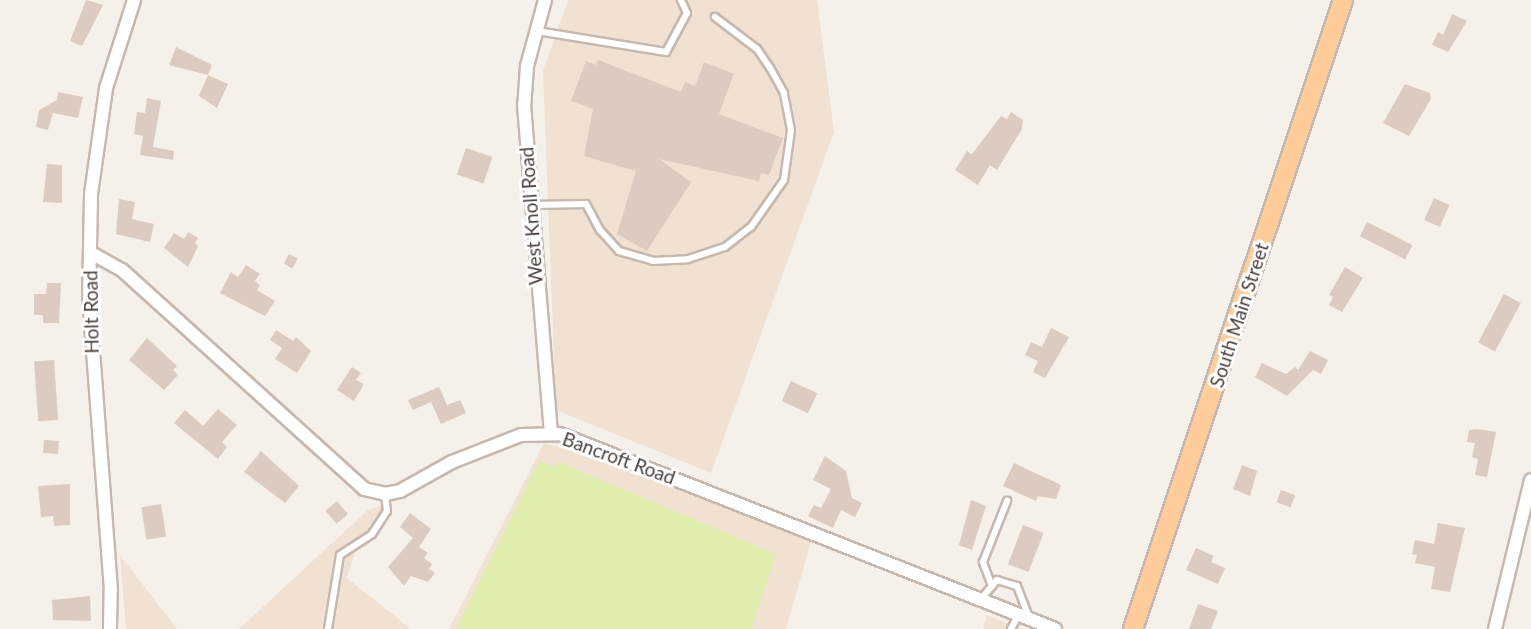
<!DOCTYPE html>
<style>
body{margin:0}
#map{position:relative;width:1531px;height:629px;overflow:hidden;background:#f6f0ea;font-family:Lato,sans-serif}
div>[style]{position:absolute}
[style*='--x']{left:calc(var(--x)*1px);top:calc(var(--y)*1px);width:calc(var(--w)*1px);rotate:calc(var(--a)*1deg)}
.education>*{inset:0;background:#f0e1d2}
.green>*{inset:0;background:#dfeeaf}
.building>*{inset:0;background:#dccbc1;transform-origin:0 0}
.roads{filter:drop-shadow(2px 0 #c6b8ae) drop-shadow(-2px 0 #c6b8ae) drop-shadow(0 2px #c6b8ae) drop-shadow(0 -2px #c6b8ae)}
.service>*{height:6px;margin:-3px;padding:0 3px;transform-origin:3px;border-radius:3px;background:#fff}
.minor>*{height:12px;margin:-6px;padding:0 6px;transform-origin:6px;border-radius:6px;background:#fff}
.primary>*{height:18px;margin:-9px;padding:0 9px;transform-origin:9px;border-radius:9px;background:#ffcc9a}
span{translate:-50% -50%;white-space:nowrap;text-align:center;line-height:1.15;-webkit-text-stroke:6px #fff;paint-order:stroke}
.street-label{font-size:19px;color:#4b3f37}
</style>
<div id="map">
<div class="education">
<div style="clip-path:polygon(568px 0,817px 0,834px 132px,711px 473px,556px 410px,543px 71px)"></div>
<div style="clip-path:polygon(544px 443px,618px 464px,811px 542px,786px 629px,449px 629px)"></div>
<div style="clip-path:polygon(385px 504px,355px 552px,347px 578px,411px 629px,239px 629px,368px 510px)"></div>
<div style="clip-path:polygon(120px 555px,177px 629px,126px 629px)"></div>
<div style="clip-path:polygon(987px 615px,1020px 629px,983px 629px)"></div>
</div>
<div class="green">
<div style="clip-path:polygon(539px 461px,556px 467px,559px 462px,776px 554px,752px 629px,456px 629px)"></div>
</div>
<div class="building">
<div style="clip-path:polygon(86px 0,103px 5px,82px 46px,70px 41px)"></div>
<div style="clip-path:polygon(1452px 14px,1467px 21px,1448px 52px,1432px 45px,1438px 32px,1443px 35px)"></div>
<div style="clip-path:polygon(176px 47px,212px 65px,208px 75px,169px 65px)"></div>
<div style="clip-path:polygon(598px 60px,681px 92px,685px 82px,695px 86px,704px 62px,734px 74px,719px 114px,783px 138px,769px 175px,761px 173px,759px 181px,659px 159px,691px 182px,647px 251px,617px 234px,636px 171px,584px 156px,593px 109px,571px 101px,586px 61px,596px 65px)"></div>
<div style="clip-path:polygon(208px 75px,228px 84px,217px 108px,199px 96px)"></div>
<div style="clip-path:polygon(1405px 84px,1430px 93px,1431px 99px,1409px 136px,1383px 123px)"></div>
<div style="clip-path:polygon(58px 92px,83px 97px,78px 118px,53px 113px,48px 130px,36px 127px,39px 110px,57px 100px)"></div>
<div style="clip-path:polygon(147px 98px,161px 101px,153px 147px,174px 151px,173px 160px,140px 155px,143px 136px,134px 134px,137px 112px,145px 113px)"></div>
<div style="clip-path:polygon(1011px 112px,1023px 120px,1022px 129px,997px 170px,990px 165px,978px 185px,955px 170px,967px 151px,972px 154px,1001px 116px,1007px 119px)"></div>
<div style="left:466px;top:148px;width:28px;height:28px;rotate:19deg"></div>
<div style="clip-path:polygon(47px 164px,62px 165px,62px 203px,43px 202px)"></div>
<div style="left:1434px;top:198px;width:17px;height:24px;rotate:24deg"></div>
<div style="clip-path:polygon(119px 199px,135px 202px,132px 219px,154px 224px,150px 242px,116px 234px)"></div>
<div style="left:1367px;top:222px;width:51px;height:16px;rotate:27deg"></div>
<div style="clip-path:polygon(188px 232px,198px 238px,195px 243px,198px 246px,188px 267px,164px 248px,174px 233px,184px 239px)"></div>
<div style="left:289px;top:254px;width:10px;height:11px;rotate:29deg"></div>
<div style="clip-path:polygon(246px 265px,260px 274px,255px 281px,260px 285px,257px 290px,275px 301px,265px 316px,220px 293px,231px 272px,238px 277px)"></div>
<div style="clip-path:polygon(1345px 267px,1363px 278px,1342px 312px,1329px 305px,1333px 297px,1329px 295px)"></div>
<div style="clip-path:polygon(47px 283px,61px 283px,59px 323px,43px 323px,43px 315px,34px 315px,34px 294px,46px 294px)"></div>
<div style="left:1504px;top:294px;width:19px;height:55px;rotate:28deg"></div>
<div style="clip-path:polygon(1051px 328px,1069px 337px,1045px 378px,1033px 372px,1038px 361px,1025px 355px,1031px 342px,1042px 347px)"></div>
<div style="clip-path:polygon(276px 330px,293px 341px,296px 337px,311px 351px,297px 373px,275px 359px,282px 348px,270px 340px)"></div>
<div style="clip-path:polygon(147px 338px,177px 366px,173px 370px,178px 375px,164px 390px,129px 360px)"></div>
<div style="clip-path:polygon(1310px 351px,1328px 360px,1321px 374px,1313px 370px,1287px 396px,1255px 377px,1262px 363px,1286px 374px,1295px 367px,1298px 370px)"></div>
<div style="left:54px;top:360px;width:60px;height:20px;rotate:86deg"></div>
<div style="clip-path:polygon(352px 367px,361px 373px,356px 380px,364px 384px,354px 401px,337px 390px)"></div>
<div style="left:791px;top:381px;width:29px;height:22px;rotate:25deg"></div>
<div style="clip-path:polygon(439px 387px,447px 405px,460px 400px,466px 413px,441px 424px,431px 402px,413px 410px,408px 400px)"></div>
<div style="clip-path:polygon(218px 409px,237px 425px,222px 442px,227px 447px,218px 459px,174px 423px,185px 410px,203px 426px)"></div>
<div style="clip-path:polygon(1477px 429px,1496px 432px,1487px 477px,1475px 475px,1478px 459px,1472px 457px,1475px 443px,1467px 442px,1469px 430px)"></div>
<div style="left:44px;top:440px;width:15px;height:13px;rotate:4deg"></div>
<div style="clip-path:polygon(261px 451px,299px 486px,285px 503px,244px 472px)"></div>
<div style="clip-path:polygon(825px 456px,846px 471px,852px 498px,862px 503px,855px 517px,841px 510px,833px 528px,808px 516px,814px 505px,821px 508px,831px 489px,813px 480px)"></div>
<div style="clip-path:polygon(1014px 463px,1061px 485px,1056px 499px,1038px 496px,1036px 501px,1003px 486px)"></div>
<div style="clip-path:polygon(1242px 465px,1257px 471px,1250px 496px,1233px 489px)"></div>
<div style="clip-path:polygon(70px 484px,70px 525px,54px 526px,53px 516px,41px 517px,38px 486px)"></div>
<div style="left:1281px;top:490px;width:15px;height:13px;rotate:20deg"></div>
<div style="clip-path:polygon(971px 500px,986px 506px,972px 550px,959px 545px)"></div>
<div style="left:337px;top:501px;width:17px;height:15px;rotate:50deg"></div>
<div style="left:161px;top:504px;width:33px;height:20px;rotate:81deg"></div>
<div style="clip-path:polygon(410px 513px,431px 529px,419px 547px,428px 553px,424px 558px,432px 564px,429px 569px,435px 573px,428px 582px,411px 576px,404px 586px,388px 567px,413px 538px,400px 527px)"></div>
<div style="clip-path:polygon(1438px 523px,1465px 528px,1450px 592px,1431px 589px,1435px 567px,1415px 563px,1417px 555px,1412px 554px,1415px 540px,1434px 544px)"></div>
<div style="left:1023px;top:525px;width:22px;height:42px;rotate:21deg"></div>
<div style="clip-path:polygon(1196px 548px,1214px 556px,1211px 562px,1225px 568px,1218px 584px,1186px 570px)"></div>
<div style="clip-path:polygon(90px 596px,91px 621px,53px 620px,52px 600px)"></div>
<div style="clip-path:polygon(1198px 604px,1218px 611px,1211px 629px,1189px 629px)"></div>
</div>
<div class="roads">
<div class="service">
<div style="--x:537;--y:31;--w:131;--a:9.2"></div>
<div style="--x:666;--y:52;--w:44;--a:-61.7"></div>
<div style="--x:687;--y:13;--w:14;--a:-115"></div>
<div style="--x:532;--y:205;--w:54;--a:-1.1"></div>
<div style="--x:586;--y:204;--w:30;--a:62"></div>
<div style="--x:600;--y:230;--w:28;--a:48"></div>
<div style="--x:619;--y:251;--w:35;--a:16"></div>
<div style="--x:653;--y:261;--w:35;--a:-3"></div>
<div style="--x:688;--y:259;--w:39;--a:-18"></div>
<div style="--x:725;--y:247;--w:33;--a:-38"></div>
<div style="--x:751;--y:227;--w:57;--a:-54.9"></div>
<div style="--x:784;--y:180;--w:50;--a:-82"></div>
<div style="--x:791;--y:130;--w:38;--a:-101"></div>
<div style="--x:784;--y:93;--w:29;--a:-119"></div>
<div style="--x:770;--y:68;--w:23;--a:-124"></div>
<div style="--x:757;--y:49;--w:53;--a:-142.7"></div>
<div style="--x:992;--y:586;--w:26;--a:-111"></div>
<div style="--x:983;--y:562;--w:66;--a:-68.5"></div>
<div style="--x:981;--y:599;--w:25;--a:-50"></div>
<div style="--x:997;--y:580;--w:21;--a:17"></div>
<div style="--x:1017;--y:586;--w:33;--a:69"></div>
<div style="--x:328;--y:629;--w:75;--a:-80.8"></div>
<div style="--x:340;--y:555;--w:38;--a:-33"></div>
<div style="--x:372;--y:534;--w:27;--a:-57"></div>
<div style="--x:387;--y:511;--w:17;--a:-97"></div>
<div style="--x:1011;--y:629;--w:17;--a:-62"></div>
</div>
<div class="minor">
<div style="--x:545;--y:0;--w:68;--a:105.3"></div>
<div style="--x:527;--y:66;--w:39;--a:94"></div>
<div style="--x:524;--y:105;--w:330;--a:85.3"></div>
<div style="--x:91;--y:253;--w:35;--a:29"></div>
<div style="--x:122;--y:270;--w:326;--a:42.1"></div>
<div style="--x:364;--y:489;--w:22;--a:13"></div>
<div style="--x:385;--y:494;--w:15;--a:-11"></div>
<div style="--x:400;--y:491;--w:60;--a:-29.1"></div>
<div style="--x:452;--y:462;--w:74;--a:-21.4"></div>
<div style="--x:521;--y:435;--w:39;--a:-1"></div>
<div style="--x:560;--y:434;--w:532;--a:21.5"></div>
<div style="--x:110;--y:629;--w:39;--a:-89"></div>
<div style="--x:111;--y:590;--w:291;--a:-94.3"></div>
<div style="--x:89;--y:300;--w:106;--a:-88.9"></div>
<div style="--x:91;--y:194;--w:107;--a:-81.9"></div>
<div style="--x:106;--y:88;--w:92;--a:-72.3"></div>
<div style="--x:1495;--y:629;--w:153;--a:-76.4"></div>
</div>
<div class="primary">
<div style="--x:1133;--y:629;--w:663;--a:-71.54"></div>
</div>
</div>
<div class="street-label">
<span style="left:531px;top:216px;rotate:-94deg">West Knoll Road</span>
<span style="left:91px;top:312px;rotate:-91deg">Holt Road</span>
<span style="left:1239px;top:315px;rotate:-72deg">South Main Street</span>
<span style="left:619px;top:458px;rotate:20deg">Bancroft Road</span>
</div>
</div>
